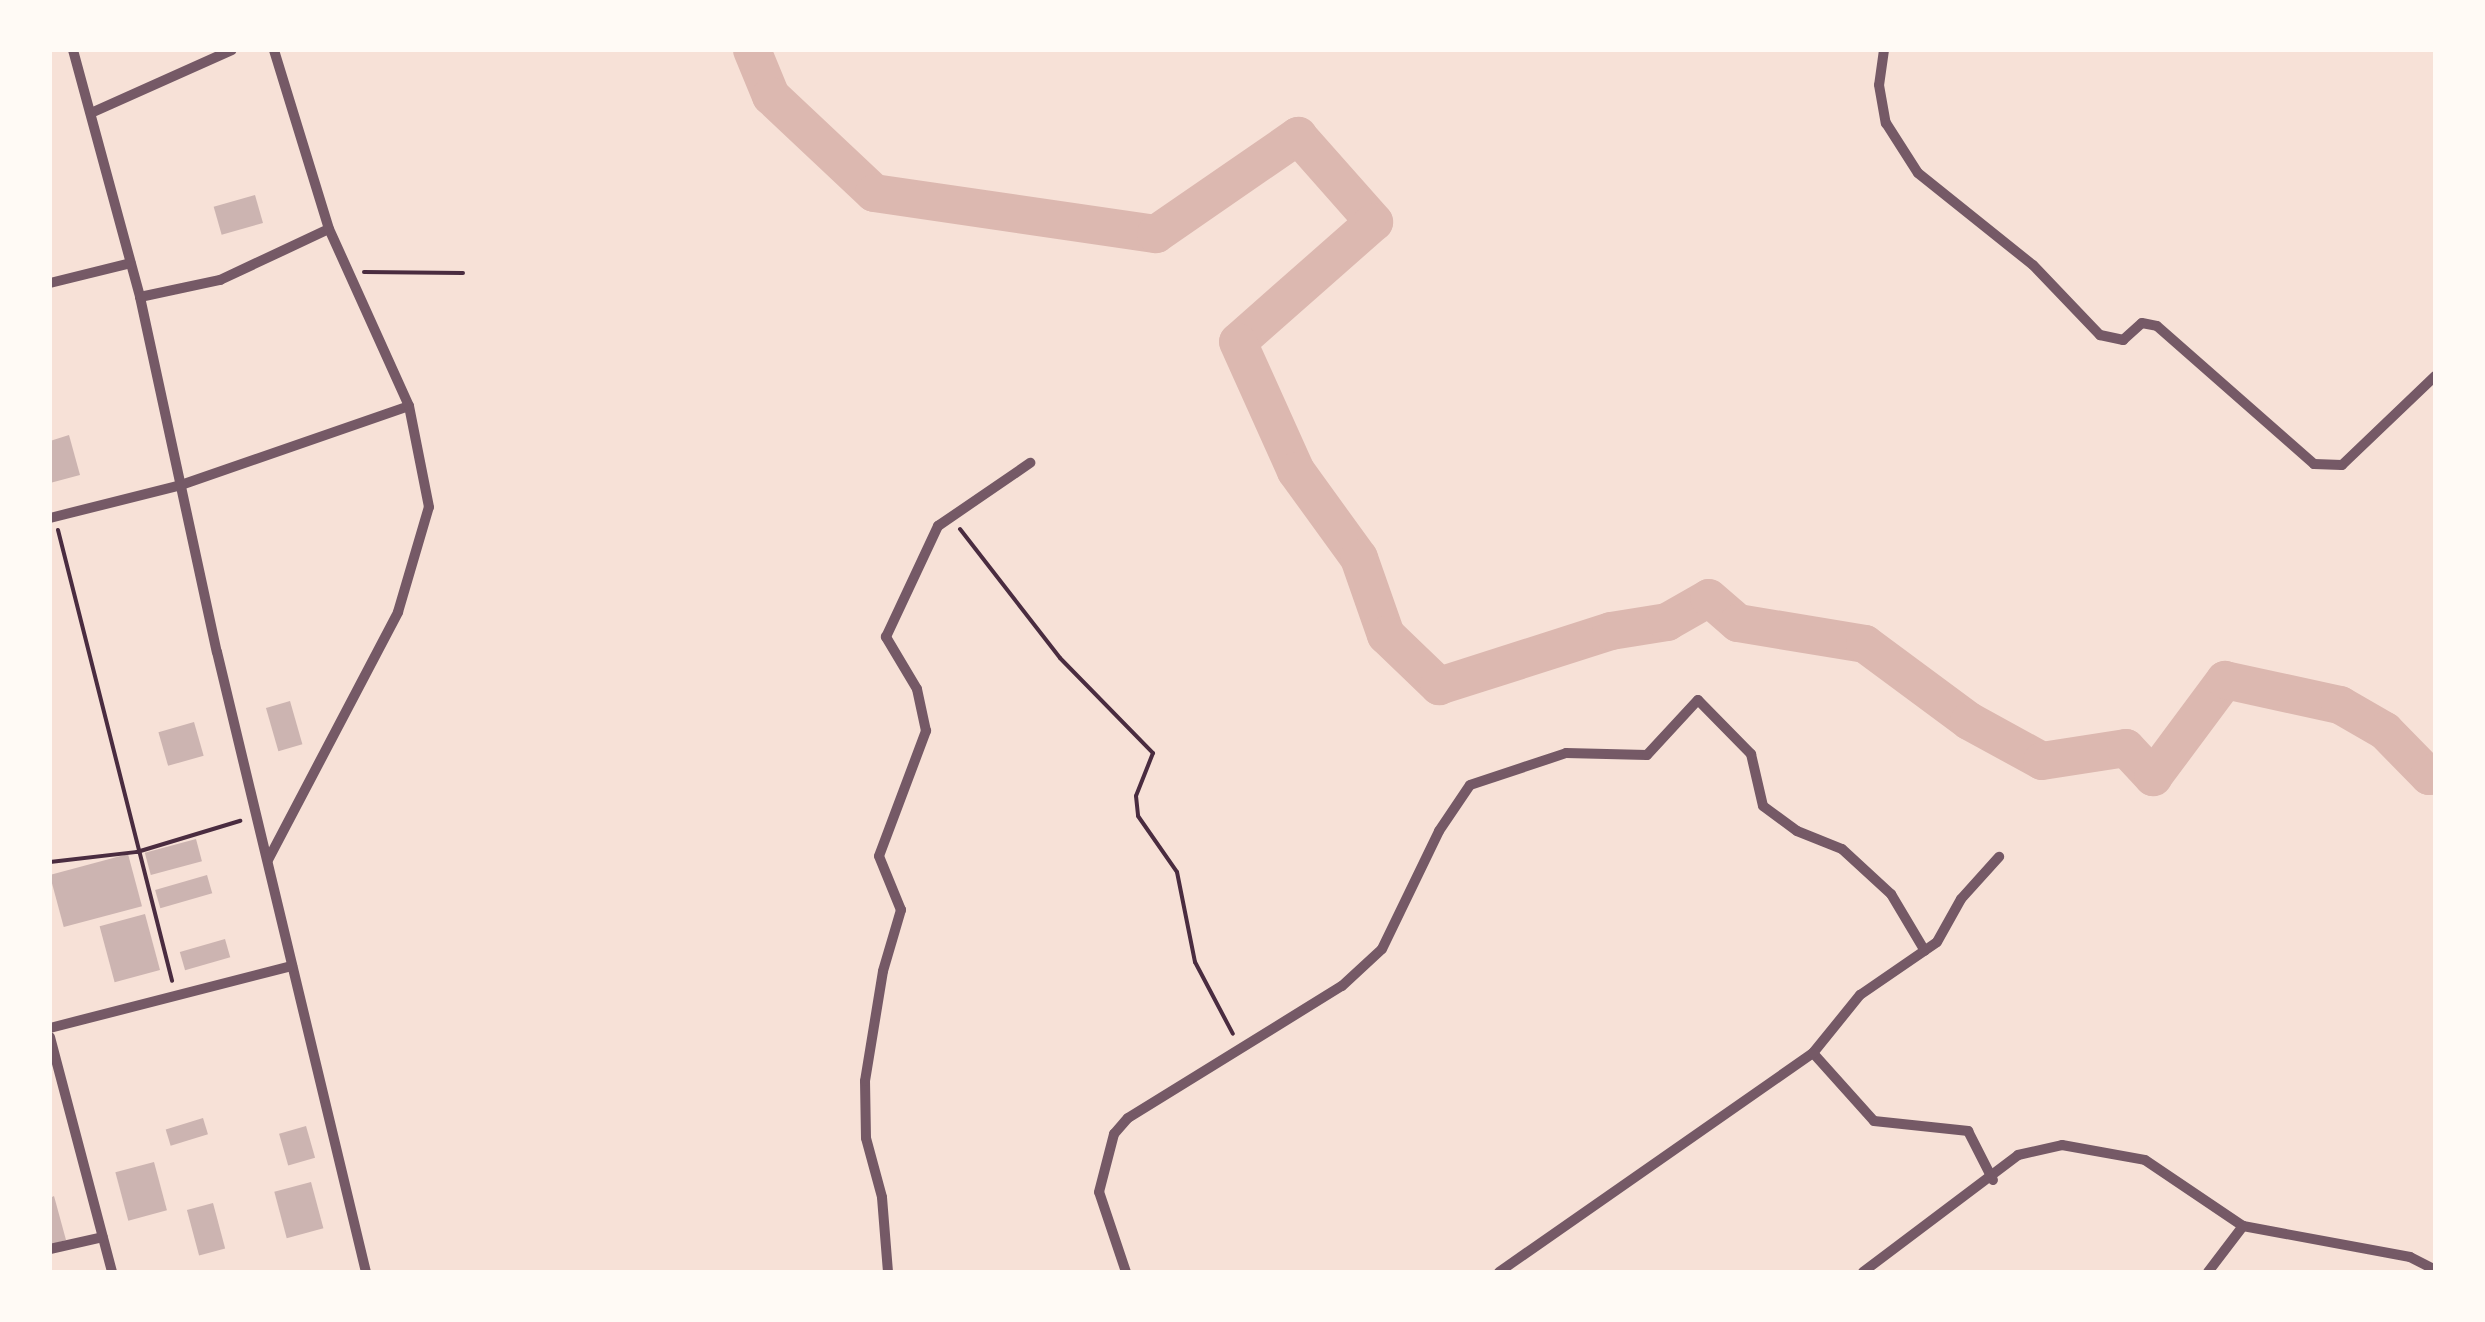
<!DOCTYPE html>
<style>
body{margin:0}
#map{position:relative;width:2485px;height:1322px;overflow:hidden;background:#f7e1d7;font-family:"Noto Sans",sans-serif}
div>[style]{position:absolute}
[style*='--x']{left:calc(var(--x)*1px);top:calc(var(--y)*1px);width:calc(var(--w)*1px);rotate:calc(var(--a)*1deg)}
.river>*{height:38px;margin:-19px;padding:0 19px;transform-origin:19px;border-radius:19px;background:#dcb8b0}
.building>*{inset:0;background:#ccb4b1;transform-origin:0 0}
.path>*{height:4px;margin:-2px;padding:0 2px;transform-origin:2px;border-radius:2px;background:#4a2c40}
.minor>*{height:10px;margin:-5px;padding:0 5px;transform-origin:5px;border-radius:5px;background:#755966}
span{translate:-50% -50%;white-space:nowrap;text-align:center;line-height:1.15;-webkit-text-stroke:8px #fffaf5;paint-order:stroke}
.frame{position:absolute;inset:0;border:52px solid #fffaf5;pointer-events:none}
</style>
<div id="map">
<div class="river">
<div style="--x:752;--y:50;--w:50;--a:67.6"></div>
<div style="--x:771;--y:96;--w:141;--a:43.3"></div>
<div style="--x:874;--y:193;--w:285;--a:8.3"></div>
<div style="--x:1156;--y:234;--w:173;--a:-34.6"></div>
<div style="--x:1298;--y:136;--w:115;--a:48.5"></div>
<div style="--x:1374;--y:222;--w:181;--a:138.6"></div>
<div style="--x:1238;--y:342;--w:141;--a:65.8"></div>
<div style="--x:1296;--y:471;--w:107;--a:54.1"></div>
<div style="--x:1359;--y:558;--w:82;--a:70.7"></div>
<div style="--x:1386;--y:635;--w:74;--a:43.9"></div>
<div style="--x:1439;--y:686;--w:181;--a:-17.7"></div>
<div style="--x:1611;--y:631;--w:57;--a:-9.1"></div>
<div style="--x:1667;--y:622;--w:48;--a:-29.7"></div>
<div style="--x:1709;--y:598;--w:38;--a:41"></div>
<div style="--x:1738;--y:623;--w:129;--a:9.4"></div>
<div style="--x:1865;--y:644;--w:129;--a:36.5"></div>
<div style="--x:1969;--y:721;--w:83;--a:28.7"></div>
<div style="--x:2042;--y:761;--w:85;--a:-8.8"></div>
<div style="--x:2126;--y:748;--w:40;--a:47"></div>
<div style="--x:2153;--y:777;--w:121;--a:-53.4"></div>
<div style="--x:2225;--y:680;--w:118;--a:12.3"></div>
<div style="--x:2340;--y:705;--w:52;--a:30"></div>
<div style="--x:2385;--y:731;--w:63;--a:45.6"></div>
<div style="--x:2429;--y:776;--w:7;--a:-34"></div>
</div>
<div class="building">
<div style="left:255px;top:195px;width:29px;height:43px;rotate:74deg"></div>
<div style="clip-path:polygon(69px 435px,80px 475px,50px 483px,50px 441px)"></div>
<div style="left:290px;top:701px;width:45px;height:25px;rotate:74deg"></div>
<div style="left:194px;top:722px;width:35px;height:37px;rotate:74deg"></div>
<div style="left:196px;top:839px;width:23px;height:53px;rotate:75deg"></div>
<div style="left:128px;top:854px;width:54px;height:81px;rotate:75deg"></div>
<div style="left:207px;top:875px;width:19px;height:54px;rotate:74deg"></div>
<div style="left:145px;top:914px;width:58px;height:47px;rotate:75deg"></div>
<div style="left:225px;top:939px;width:19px;height:47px;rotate:74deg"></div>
<div style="left:203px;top:1118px;width:17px;height:39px;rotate:73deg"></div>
<div style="left:306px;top:1126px;width:33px;height:28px;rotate:74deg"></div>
<div style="left:154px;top:1162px;width:50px;height:40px;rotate:75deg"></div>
<div style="left:311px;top:1182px;width:48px;height:38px;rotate:75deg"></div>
<div style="clip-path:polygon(54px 1196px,66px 1240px,50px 1245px,50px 1198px)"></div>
<div style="left:213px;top:1203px;width:47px;height:27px;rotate:75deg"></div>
</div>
<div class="path">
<div style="--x:364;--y:272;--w:99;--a:0.6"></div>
<div style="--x:960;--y:529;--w:163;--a:52.2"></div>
<div style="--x:1060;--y:658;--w:133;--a:45.6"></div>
<div style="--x:1153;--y:753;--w:46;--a:111.6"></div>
<div style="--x:1136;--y:796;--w:20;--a:84"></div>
<div style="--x:1138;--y:816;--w:68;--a:55.1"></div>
<div style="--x:1177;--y:872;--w:92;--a:78.7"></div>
<div style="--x:1195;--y:962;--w:81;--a:62.2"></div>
<div style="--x:58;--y:530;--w:465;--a:75.8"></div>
<div style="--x:50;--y:862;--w:88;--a:-6.6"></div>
<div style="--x:137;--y:852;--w:108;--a:-16.8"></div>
</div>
<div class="minor">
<div style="--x:73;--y:50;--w:256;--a:74.8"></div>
<div style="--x:140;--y:297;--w:363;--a:77.8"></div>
<div style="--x:217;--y:652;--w:638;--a:76.49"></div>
<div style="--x:1884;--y:50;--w:35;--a:98"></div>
<div style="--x:1879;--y:85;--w:39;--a:80"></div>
<div style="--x:1886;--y:123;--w:59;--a:57.4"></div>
<div style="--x:1918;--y:173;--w:147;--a:38.7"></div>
<div style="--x:2033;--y:265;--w:97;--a:46.3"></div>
<div style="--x:2100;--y:335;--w:24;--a:12"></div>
<div style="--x:2123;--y:340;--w:25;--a:-42"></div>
<div style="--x:2142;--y:323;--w:15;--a:11"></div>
<div style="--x:2157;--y:326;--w:209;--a:41.3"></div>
<div style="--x:2314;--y:464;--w:28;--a:2"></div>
<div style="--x:2342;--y:465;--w:129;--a:-43.7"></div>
<div style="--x:91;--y:113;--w:154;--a:-24.1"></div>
<div style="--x:50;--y:283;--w:83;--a:-13.9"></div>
<div style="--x:140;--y:297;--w:82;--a:-12"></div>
<div style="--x:220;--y:280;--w:120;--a:-25.1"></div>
<div style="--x:50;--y:518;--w:135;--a:-14.1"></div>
<div style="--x:181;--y:485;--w:241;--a:-19.1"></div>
<div style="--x:268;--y:860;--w:280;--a:-62.3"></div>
<div style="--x:398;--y:612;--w:109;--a:-73.6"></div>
<div style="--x:429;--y:507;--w:103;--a:-101.2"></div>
<div style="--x:409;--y:406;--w:194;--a:-114.3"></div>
<div style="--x:329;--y:229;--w:187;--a:-107.1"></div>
<div style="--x:50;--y:1028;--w:250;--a:-14.4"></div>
<div style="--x:50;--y:1037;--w:243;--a:75.2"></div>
<div style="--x:1813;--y:1053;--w:91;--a:48.1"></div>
<div style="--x:1874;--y:1121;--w:95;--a:6.1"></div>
<div style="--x:1968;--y:1131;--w:55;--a:63"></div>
<div style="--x:50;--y:1249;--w:54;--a:-12.8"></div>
<div style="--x:888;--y:1272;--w:75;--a:-94.6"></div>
<div style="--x:882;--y:1197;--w:61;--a:-105.2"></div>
<div style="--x:866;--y:1138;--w:57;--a:-91"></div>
<div style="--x:865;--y:1081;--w:111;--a:-80.7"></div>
<div style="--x:883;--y:971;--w:64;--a:-73.6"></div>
<div style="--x:901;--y:910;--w:58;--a:-112.2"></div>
<div style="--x:879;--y:856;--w:134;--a:-69.4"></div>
<div style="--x:926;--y:731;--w:43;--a:-102.1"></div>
<div style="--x:917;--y:689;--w:61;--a:-120.8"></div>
<div style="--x:886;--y:637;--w:123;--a:-64.9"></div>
<div style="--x:938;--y:526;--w:112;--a:-34.4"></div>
<div style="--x:1126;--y:1272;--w:84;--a:-108.6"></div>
<div style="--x:1099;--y:1192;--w:60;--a:-75.5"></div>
<div style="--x:1114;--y:1134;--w:21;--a:-49"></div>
<div style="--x:1128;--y:1118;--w:251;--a:-31.7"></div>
<div style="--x:1342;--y:986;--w:54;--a:-42.8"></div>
<div style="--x:1382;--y:949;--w:131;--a:-64.2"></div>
<div style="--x:1439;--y:831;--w:55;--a:-56"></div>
<div style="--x:1470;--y:785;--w:101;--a:-18.4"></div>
<div style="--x:1566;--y:753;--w:81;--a:1.4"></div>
<div style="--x:1647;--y:755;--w:75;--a:-47.2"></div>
<div style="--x:1698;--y:700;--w:76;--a:45.5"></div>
<div style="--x:1751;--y:754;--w:53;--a:77"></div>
<div style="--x:1763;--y:806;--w:42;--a:36.3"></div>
<div style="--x:1797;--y:831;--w:48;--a:21.8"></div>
<div style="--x:1842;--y:849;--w:67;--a:42.6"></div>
<div style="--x:1891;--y:894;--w:66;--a:59.2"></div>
<div style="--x:1499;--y:1272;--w:383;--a:-34.9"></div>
<div style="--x:1813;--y:1053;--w:75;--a:-51"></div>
<div style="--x:1860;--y:995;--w:93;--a:-34.5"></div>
<div style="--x:1937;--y:942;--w:49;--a:-60.8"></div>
<div style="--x:1961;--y:899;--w:57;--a:-47.9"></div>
<div style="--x:1863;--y:1272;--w:194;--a:-37"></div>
<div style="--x:2018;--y:1155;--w:45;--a:-12.8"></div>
<div style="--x:2062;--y:1145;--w:84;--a:10.2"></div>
<div style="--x:2145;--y:1160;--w:118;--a:34"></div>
<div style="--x:2243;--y:1226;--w:170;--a:10.5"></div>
<div style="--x:2410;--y:1257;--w:28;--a:27"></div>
<div style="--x:2208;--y:1272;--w:58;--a:-52.7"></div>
</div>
<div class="frame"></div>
</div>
